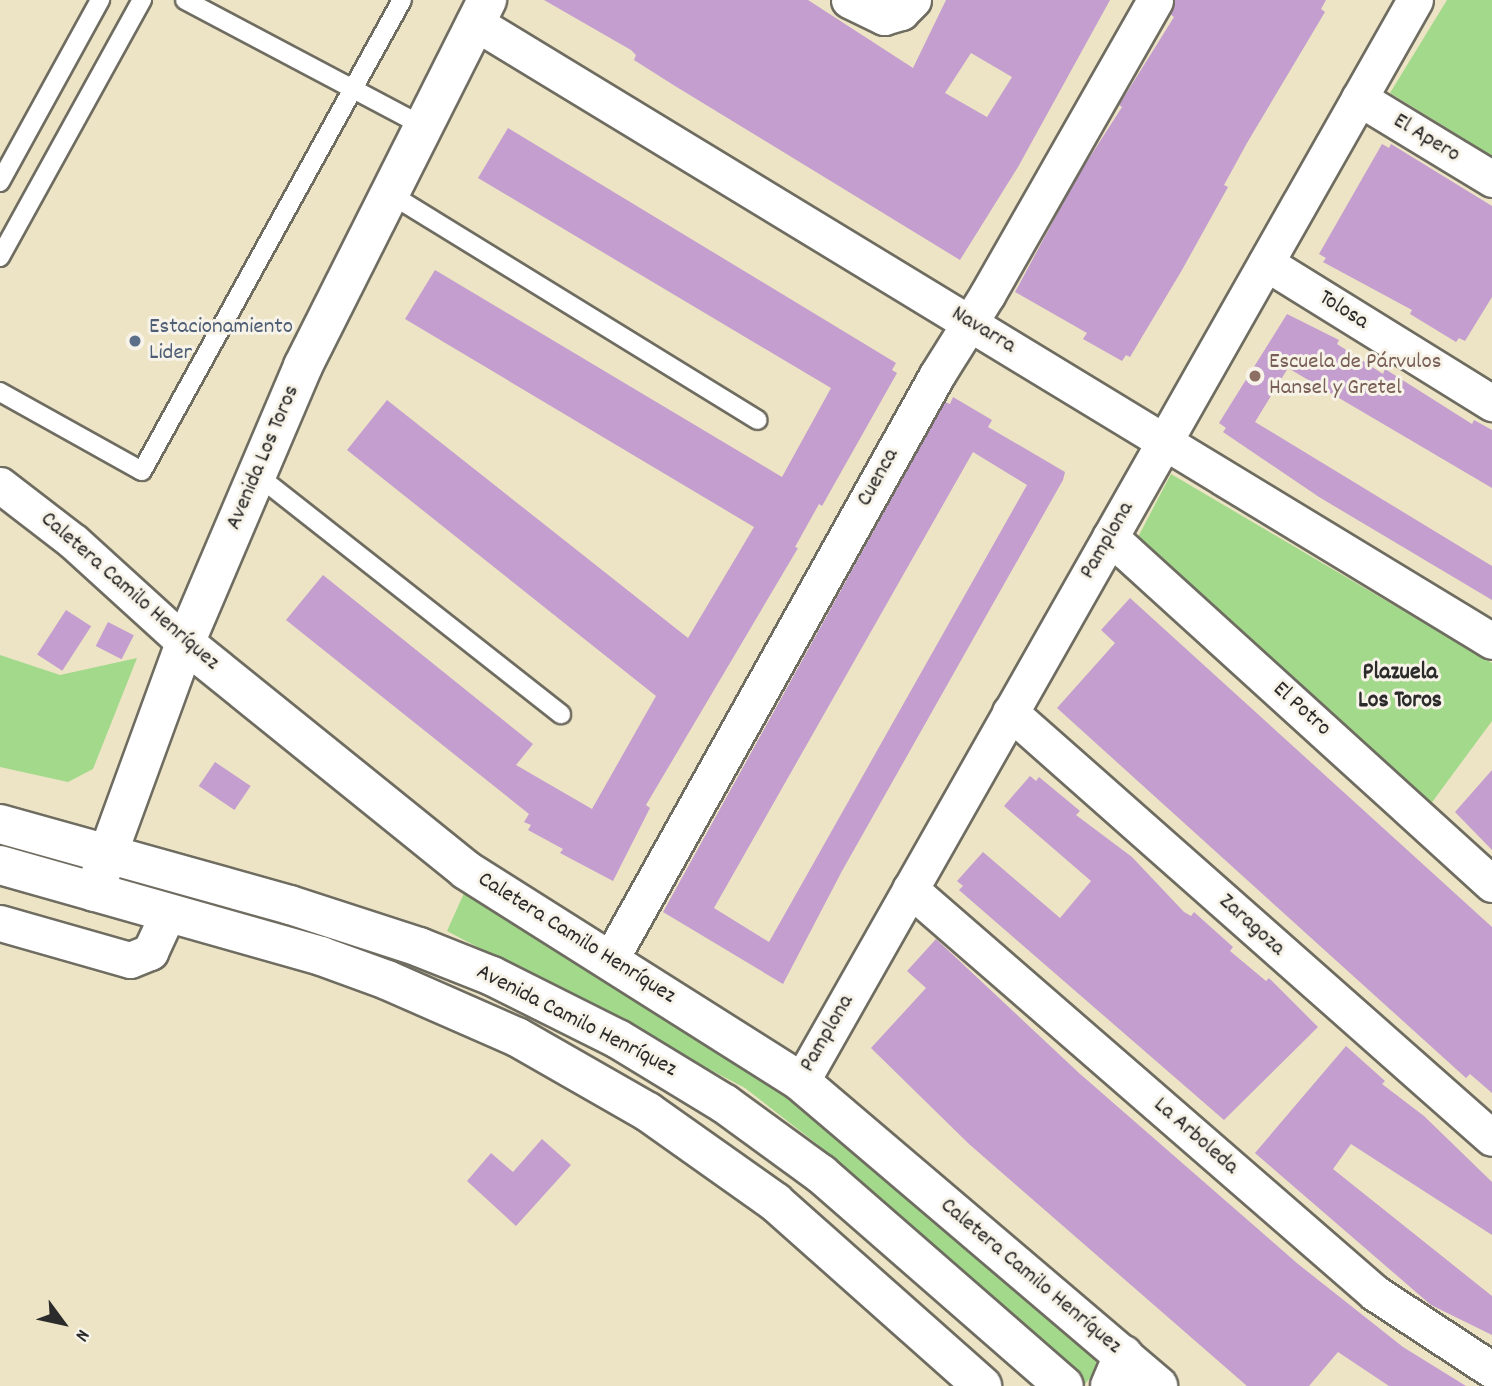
<!DOCTYPE html>
<meta charset="utf-8">
<style>
body{margin:0}
#map{position:relative;width:1492px;height:1386px;overflow:hidden;background:#ede4c5;font-family:Dekko,sans-serif}
div>[style]{position:absolute}
[style*='--x']{left:calc(var(--x)*1px);top:calc(var(--y)*1px);width:calc(var(--w)*1px);rotate:calc(var(--a)*1deg)}
.green>*{inset:0;background:#a2d98b}
.building>*{inset:0;background:#c39ece;transform-origin:0 0}
.roads{filter:drop-shadow(2px 0 #6f6c61) drop-shadow(-2px 0 #6f6c61) drop-shadow(0 2px #6f6c61) drop-shadow(0 -2px #6f6c61)}
.lane>*{height:18px;margin:-9px;padding:0 9px;transform-origin:9px;border-radius:9px;background:#fff}
.street>*{height:35px;margin:-17.5px;padding:0 17.5px;transform-origin:17.5px;border-radius:17.5px;background:#fff}
.secondary>*{height:38px;margin:-19px;padding:0 19px;transform-origin:19px;border-radius:19px;background:#fff}
.primary>*{height:38px;margin:-19px;padding:0 19px;transform-origin:19px;border-radius:19px;background:#fff}
.dots>*{width:19px;height:19px;translate:-50% -50%;box-sizing:border-box;border:4px solid #f7f3e8;border-radius:50%}
span{translate:-50% -50%;white-space:nowrap;text-align:center;line-height:1.15;-webkit-text-stroke:6px #f7f3e8;paint-order:stroke}
.street-label{font-size:23px;color:#2b2b2b}
.service-label{font-size:23px;color:#4e5e75}
.left{translate:0 -50%;text-align:left}
.education-label{font-size:23px;color:#785e54}
.neighbourhood-label{font-size:24px;color:#2b2b2b;font-weight:700}
.north{position:absolute;left:28px;top:1288px;width:70px;height:70px;-webkit-text-stroke:5px #f7f3e8;paint-order:stroke;rotate:123deg;font-size:19px;font-weight:700;line-height:28px;text-align:center;color:#2b2b2b}
.north::after{content:'';display:block;margin:auto;width:24px;height:32px;background:#2b2b2b;clip-path:polygon(50% 0,100% 100%,50% 72%,0 100%)}
</style>
<div id="map">
<div class="green">
<div style="clip-path:polygon(1447px 0,1492px 0,1492px 156px,1390px 93px)"></div>
<div style="clip-path:polygon(1171px 474px,1492px 663px,1492px 721px,1430px 805px,1137px 539px)"></div>
<div style="clip-path:polygon(0 655px,60px 675px,137px 658px,93px 769px,68px 782px,0 767px)"></div>
<div style="clip-path:polygon(465px 891px,748px 1055px,1109px 1357px,1084px 1385px,817px 1144px,745px 1088px,447px 931px)"></div>
</div>
<div class="building">
<div style="clip-path:polygon(evenodd,544px 0,808px 0,913px 68px,946px 0,1110px 0,1018px 167px,960px 260px,675px 86px,634px 60px,636px 55px,631px 50px,544px 0,971px 53px,1012px 77px,987px 117px,945px 93px,971px 53px)"></div>
<div style="clip-path:polygon(1175px 0,1326px 0,1321px 9px,1325px 12px,1247px 143px,1224px 185px,1228px 187px,1182px 270px,1130px 357px,1126px 355px,1122px 361px,1083px 339px,1087px 333px,1015px 292px,1077px 177px,1122px 107px,1119px 105px,1174px 17px,1170px 14px)"></div>
<div style="clip-path:polygon(508px 128px,896px 363px,892px 370px,897px 373px,822px 506px,819px 504px,795px 547px,798px 548px,646px 805px,650px 808px,613px 881px,560px 853px,563px 849px,528px 830px,531px 825px,524px 822px,529px 814px,286px 620px,323px 575px,533px 744px,516px 765px,592px 809px,656px 696px,347px 450px,387px 400px,688px 638px,754px 527px,405px 319px,435px 270px,782px 477px,831px 388px,478px 178px)"></div>
<div style="clip-path:polygon(1382px 144px,1389px 148px,1391px 144px,1492px 206px,1492px 297px,1465px 341px,1459px 338px,1456px 342px,1410px 314px,1412px 310px,1323px 262px,1326px 258px,1319px 254px)"></div>
<div style="clip-path:polygon(1287px 314px,1339px 340px,1337px 344px,1383px 374px,1385px 369px,1472px 424px,1474px 420px,1492px 430px,1492px 488px,1288px 368px,1255px 422px,1492px 566px,1492px 600px,1319px 497px,1223px 432px,1226px 428px,1219px 423px)"></div>
<div style="clip-path:polygon(evenodd,953px 397px,992px 420px,988px 427px,1065px 472px,1063px 480px,842px 871px,783px 984px,663px 912px,945px 402px,950px 404px,953px 397px,973px 452px,1027px 485px,769px 942px,714px 908px,973px 452px)"></div>
<div style="clip-path:polygon(1130px 598px,1492px 927px,1492px 1093px,1470px 1074px,1466px 1078px,1057px 708px,1115px 643px,1101px 630px)"></div>
<div style="left:66px;top:610px;width:30px;height:53px;rotate:33deg"></div>
<div style="left:108px;top:622px;width:29px;height:27px;rotate:27deg"></div>
<div style="left:215px;top:762px;width:43px;height:29px;rotate:34deg"></div>
<div style="clip-path:polygon(1492px 770px,1492px 850px,1455px 812px)"></div>
<div style="clip-path:polygon(1030px 776px,1036px 781px,1039px 777px,1062px 796px,1080px 811px,1076px 815px,1132px 857px,1184px 912px,1191px 916px,1194px 912px,1233px 947px,1230px 951px,1266px 981px,1269px 978px,1318px 1027px,1224px 1120px,959px 890px,963px 886px,957px 881px,983px 852px,1060px 918px,1091px 881px,1004px 806px)"></div>
<div style="clip-path:polygon(936px 939px,1079px 1073px,1298px 1264px,1403px 1347px,1466px 1386px,1389px 1386px,1338px 1352px,1309px 1386px,1247px 1386px,969px 1144px,871px 1048px,926px 988px,907px 971px)"></div>
<div style="clip-path:polygon(1346px 1046px,1385px 1081px,1382px 1084px,1424px 1116px,1492px 1182px,1492px 1235px,1351px 1144px,1333px 1169px,1492px 1296px,1492px 1335px,1431px 1305px,1255px 1153px)"></div>
<div style="clip-path:polygon(542px 1139px,571px 1165px,516px 1226px,467px 1181px,491px 1153px,513px 1172px)"></div>
</div>
<div class="roads">
<div class="lane">
<div style="--x:185;--y:0;--w:267;--a:27.9"></div>
<div style="--x:0;--y:182;--w:208;--a:-61.2"></div>
<div style="--x:387;--y:192;--w:435;--a:31.6"></div>
<div style="--x:0;--y:257;--w:294;--a:-61.1"></div>
<div style="--x:0;--y:392;--w:162;--a:29.1"></div>
<div style="--x:142;--y:471;--w:538;--a:-61.1"></div>
<div style="--x:257;--y:475;--w:387;--a:38.2"></div>
</div>
<div class="street">
<div style="--x:849;--y:0;--w:39;--a:26"></div>
<div style="--x:884;--y:17;--w:18;--a:-16"></div>
<div style="--x:901;--y:12;--w:17;--a:-45"></div>
<div style="--x:474;--y:22;--w:1191;--a:31.3"></div>
<div style="--x:1359;--y:98;--w:156;--a:31.3"></div>
<div style="--x:1266;--y:263;--w:266;--a:31.8"></div>
<div style="--x:0;--y:485;--w:93;--a:37.6"></div>
<div style="--x:74;--y:542;--w:150;--a:42.3"></div>
<div style="--x:1110;--y:537;--w:516;--a:42.25"></div>
<div style="--x:1010;--y:712;--w:643;--a:41.47"></div>
<div style="--x:910;--y:889;--w:616;--a:40.98"></div>
<div style="--x:1375;--y:1293;--w:140;--a:33.3"></div>
<div style="--x:0;--y:923;--w:135;--a:15.9"></div>
<div style="--x:130;--y:960;--w:22;--a:-22"></div>
<div style="--x:150;--y:952;--w:43;--a:-65.2"></div>
<div style="--x:610;--y:960;--w:670;--a:-60.8"></div>
<div style="--x:937;--y:375;--w:94;--a:-58"></div>
<div style="--x:987;--y:295;--w:339;--a:-60.3"></div>
<div style="--x:801;--y:1082;--w:1244;--a:-60.43"></div>
</div>
<div class="secondary">
<div style="--x:185;--y:643;--w:361;--a:38.9"></div>
<div style="--x:466;--y:870;--w:396;--a:32.3"></div>
<div style="--x:801;--y:1082;--w:469;--a:40.4"></div>
<div style="--x:94;--y:892;--w:265;--a:-69.9"></div>
<div style="--x:185;--y:643;--w:301;--a:-66.9"></div>
<div style="--x:303;--y:366;--w:410;--a:-63.3"></div>
</div>
<div class="primary">
<div style="--x:0;--y:824;--w:301;--a:15.6"></div>
<div style="--x:290;--y:905;--w:136;--a:18"></div>
<div style="--x:419;--y:947;--w:79;--a:21.7"></div>
<div style="--x:492;--y:976;--w:141;--a:26.6"></div>
<div style="--x:618;--y:1039;--w:125;--a:31.3"></div>
<div style="--x:725;--y:1104;--w:119;--a:36.1"></div>
<div style="--x:821;--y:1174;--w:322;--a:41.1"></div>
<div style="--x:0;--y:865;--w:334;--a:15.8"></div>
<div style="--x:321;--y:956;--w:70;--a:20"></div>
<div style="--x:387;--y:980;--w:142;--a:23.7"></div>
<div style="--x:517;--y:1037;--w:151;--a:29.8"></div>
<div style="--x:648;--y:1112;--w:156;--a:35.3"></div>
<div style="--x:775;--y:1202;--w:277;--a:41.6"></div>
<div style="--x:1110;--y:1386;--w:34;--a:-67"></div>
</div>
</div>
<div class="dots">
<div style="left:135px;top:341px;background:#5c6f8a"></div>
<div style="left:1255px;top:376px;background:#8d6e63"></div>
</div>
<div class="street-label">
<span style="left:1426px;top:139px;rotate:31deg">El Apero</span>
<span style="left:1343px;top:311px;rotate:32deg">Tolosa</span>
<span style="left:983px;top:331px;rotate:31deg">Navarra</span>
<span style="left:264px;top:458px;rotate:-67deg">Avenida Los Toros</span>
<span style="left:879px;top:478px;rotate:-61deg">Cuenca</span>
<span style="left:1108px;top:541px;rotate:-60deg">Pamplona</span>
<span style="left:129px;top:592px;rotate:41deg">Caletera Camilo Henríquez</span>
<span style="left:1301px;top:710px;rotate:42deg">El Potro</span>
<span style="left:1251px;top:926px;rotate:42deg">Zaragoza</span>
<span style="left:576px;top:939px;rotate:32deg">Caletera Camilo Henríquez</span>
<span style="left:576px;top:1022px;rotate:27deg">Avenida Camilo Henríquez</span>
<span style="left:828px;top:1034px;rotate:-60deg">Pamplona</span>
<span style="left:1195px;top:1137px;rotate:41deg">La Arboleda</span>
<span style="left:1030px;top:1277px;rotate:40deg">Caletera Camilo Henríquez</span>
</div>
<div class="service-label">
<span class="left" style="left:149px;top:341px">Estacionamiento<br>Lider</span>
</div>
<div class="education-label">
<span class="left" style="left:1269px;top:376px">Escuela de Párvulos<br>Hansel y Gretel</span>
</div>
<div class="neighbourhood-label">
<span style="left:1400px;top:688px">Plazuela<br>Los Toros</span>
</div>
<div class="north">N</div>
</div>
